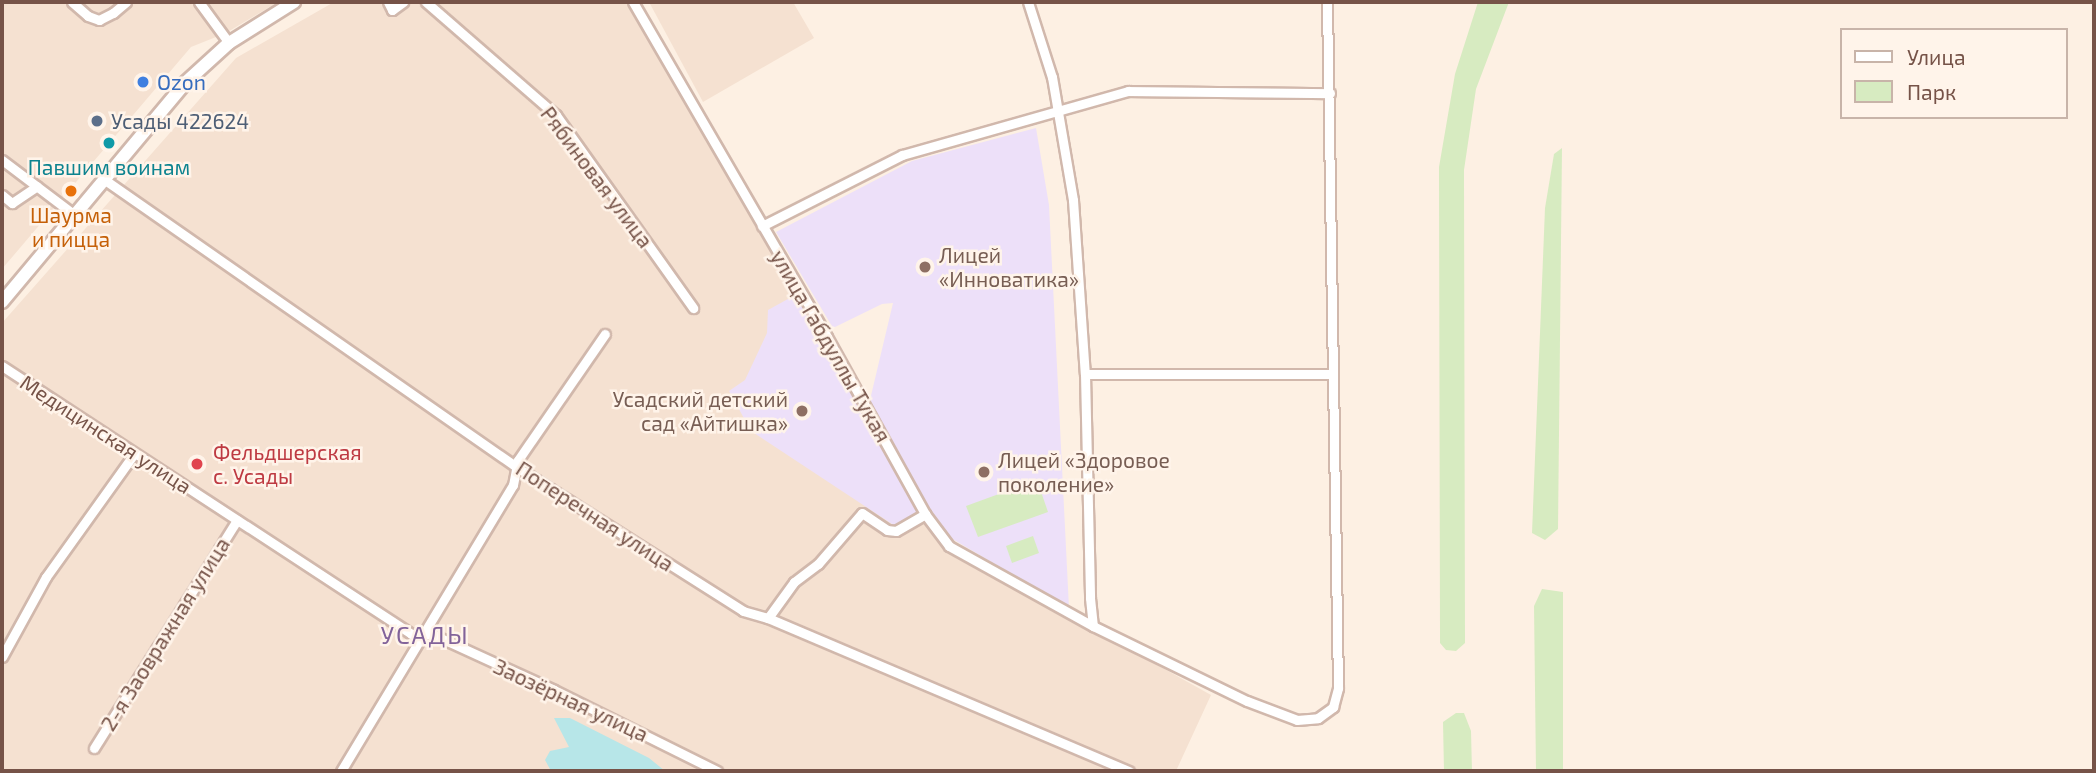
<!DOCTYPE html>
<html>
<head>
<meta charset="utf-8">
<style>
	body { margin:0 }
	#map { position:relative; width:2096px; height:773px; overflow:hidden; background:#fdf0e3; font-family:"Exo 2",sans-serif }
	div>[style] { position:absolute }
	.residential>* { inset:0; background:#f5e1d1 }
	.education>* { inset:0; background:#ede0f9 }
	.green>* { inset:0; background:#d7ebc1 }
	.water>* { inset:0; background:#b7e6e8 }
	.roads { filter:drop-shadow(2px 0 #d1b8ac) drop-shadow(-2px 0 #d1b8ac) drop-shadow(0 2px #d1b8ac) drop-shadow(0 -2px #d1b8ac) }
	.street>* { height:9px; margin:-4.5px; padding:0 4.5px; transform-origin:4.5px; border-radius:4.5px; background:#fff }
	.secondary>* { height:12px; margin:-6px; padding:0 6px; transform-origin:6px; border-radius:6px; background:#fff }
	.dots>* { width:19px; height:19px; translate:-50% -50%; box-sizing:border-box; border:4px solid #fff4ea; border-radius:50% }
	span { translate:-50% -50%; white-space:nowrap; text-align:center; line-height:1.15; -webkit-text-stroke:5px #fff4ea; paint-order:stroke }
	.shop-label { font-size:21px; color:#366cbe }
	.left { translate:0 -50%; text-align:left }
	.service-label { font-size:21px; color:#4e5e75 }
	.culture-label { font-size:21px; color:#0d838f }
	.street-label { font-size:21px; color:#765348 }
	.food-label { font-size:21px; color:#c56008 }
	.education-label { font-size:21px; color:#785e54 }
	.right { translate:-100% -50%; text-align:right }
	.health-label { font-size:21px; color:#be3a42 }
	.quarter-label { font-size:24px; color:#82639a; letter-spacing:2px }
	.frame { position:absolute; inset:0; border:4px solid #765348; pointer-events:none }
	.legend { position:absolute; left:1840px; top:28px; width:228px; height:91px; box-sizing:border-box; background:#fff4ea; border:2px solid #c8b4a9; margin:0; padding:9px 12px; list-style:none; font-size:21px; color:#765348 }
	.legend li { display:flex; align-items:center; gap:14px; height:35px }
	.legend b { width:35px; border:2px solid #c8b4a9 }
</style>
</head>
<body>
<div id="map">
	<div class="residential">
		<i style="clip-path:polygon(2px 2px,278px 2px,226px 33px,191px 47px,2px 269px)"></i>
		<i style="clip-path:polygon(334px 2px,628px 2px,919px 512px,946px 547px,1211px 695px,1176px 771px,2px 771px,2px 323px,236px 58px)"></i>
		<i style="clip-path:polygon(649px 2px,793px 2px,814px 38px,703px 102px)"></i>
	</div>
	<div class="education">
		<i style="clip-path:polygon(1036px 128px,1049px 205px,1069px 608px,944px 534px,869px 404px,893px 303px,882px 304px,833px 328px,776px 232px,912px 161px)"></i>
		<i style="clip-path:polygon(797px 294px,919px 512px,895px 526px,751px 431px,729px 391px,745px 380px,767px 333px,768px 310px)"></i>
	</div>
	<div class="green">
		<i style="clip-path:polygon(1478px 2px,1509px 2px,1476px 89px,1464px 170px,1465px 643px,1456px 651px,1446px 650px,1440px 643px,1439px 167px,1455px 74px)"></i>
		<i style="clip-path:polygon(1562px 148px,1558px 529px,1545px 540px,1532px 533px,1545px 208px,1554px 154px)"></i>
		<i style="clip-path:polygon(1037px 480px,1048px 512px,978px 537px,966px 506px)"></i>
		<i style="clip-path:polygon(1033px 536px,1039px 553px,1012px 563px,1006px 546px)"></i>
		<i style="clip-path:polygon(1542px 589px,1563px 592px,1563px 771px,1536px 771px,1534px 606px)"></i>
		<i style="clip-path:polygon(1456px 713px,1464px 713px,1471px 731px,1472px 771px,1444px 771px,1443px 722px)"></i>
	</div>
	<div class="water">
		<i style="clip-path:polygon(554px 718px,570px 718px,649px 758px,665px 771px,551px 771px,545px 760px,550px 751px,569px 747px)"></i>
	</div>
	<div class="roads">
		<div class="street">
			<i style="left:72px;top:2px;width:21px;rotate:41deg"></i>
			<i style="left:88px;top:16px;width:12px;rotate:20deg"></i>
			<i style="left:99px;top:20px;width:16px;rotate:-27deg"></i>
			<i style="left:113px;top:13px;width:17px;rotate:-40deg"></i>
			<i style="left:199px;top:2px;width:51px;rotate:53.8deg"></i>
			<i style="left:388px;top:2px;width:9px;rotate:63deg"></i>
			<i style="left:392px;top:10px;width:14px;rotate:-36deg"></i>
			<i style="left:426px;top:2px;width:172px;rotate:41deg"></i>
			<i style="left:556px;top:115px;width:237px;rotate:54.6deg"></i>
			<i style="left:633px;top:2px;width:387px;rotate:59.9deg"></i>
			<i style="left:827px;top:337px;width:202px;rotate:61deg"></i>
			<i style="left:925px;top:514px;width:40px;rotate:53deg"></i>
			<i style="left:949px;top:546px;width:165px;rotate:29.1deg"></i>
			<i style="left:1093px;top:626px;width:171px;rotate:26deg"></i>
			<i style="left:1247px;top:701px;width:53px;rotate:20.8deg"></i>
			<i style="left:1297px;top:720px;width:21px;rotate:-5deg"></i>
			<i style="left:1318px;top:718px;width:19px;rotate:-36deg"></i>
			<i style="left:1333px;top:707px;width:20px;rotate:-75deg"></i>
			<i style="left:1338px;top:688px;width:686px;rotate:-90.92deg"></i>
			<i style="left:1028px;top:2px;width:79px;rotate:72.3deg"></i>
			<i style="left:1052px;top:77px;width:125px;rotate:80.3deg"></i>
			<i style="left:1073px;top:200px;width:174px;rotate:86.1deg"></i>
			<i style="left:1085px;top:374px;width:224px;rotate:88.7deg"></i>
			<i style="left:1090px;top:598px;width:28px;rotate:84deg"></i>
			<i style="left:2px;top:160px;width:93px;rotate:37.1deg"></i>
			<i style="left:105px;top:180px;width:504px;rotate:34.89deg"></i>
			<i style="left:518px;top:468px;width:267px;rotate:32.4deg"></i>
			<i style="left:743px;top:611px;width:26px;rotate:16deg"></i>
			<i style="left:768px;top:618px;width:392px;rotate:23deg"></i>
			<i style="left:2px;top:195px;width:13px;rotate:39deg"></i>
			<i style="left:12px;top:203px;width:30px;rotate:-34deg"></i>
			<i style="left:762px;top:226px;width:157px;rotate:-26.9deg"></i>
			<i style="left:902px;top:155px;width:235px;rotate:-15.8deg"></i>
			<i style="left:1128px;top:91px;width:202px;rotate:0.6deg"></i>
			<i style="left:2px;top:366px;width:489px;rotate:33.2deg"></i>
			<i style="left:411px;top:634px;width:23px;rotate:2deg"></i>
			<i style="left:434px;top:635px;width:132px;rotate:24.6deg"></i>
			<i style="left:554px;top:690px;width:182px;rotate:26.4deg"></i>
			<i style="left:1085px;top:374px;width:246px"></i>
			<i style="left:768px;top:618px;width:44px;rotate:-54.2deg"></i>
			<i style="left:794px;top:582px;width:30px;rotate:-37deg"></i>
			<i style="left:818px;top:564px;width:67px;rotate:-49.2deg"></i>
			<i style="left:862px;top:513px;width:30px;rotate:34deg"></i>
			<i style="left:887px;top:530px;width:9px;rotate:6deg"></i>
			<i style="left:896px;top:531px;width:34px;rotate:-30deg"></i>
			<i style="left:2px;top:657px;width:91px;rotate:-61.2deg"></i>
			<i style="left:46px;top:577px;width:151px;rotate:-54.4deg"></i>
			<i style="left:94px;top:748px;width:269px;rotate:-57.9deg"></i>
			<i style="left:341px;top:771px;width:334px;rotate:-59deg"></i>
			<i style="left:513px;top:485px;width:25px;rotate:-79deg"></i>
			<i style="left:518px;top:460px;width:153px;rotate:-55.4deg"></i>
		</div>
		<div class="secondary">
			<i style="left:2px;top:302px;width:285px;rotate:-50.1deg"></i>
			<i style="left:185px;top:83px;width:59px;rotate:-42.3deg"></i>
			<i style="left:229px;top:43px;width:77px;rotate:-32.2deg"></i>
		</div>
	</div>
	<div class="dots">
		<i style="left:143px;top:82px;background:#3f7fe0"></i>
		<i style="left:97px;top:121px;background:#5c6f8a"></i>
		<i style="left:109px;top:143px;background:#0f9aa8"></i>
		<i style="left:71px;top:191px;background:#e8710a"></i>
		<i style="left:925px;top:267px;background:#8d6e63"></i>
		<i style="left:802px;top:411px;background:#8d6e63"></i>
		<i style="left:197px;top:464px;background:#e0444e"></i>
		<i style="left:984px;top:472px;background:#8d6e63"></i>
	</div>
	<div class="shop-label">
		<span class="left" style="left:157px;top:82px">Ozon</span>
	</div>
	<div class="service-label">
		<span class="left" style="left:111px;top:121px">Усады 422624</span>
	</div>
	<div class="culture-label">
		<span style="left:109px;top:167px">Павшим воинам</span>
	</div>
	<div class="street-label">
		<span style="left:597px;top:177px;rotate:53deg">Рябиновая улица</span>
		<span style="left:831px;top:346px;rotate:60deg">улица Габдуллы Тукая</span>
		<span style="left:106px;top:434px;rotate:33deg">Медицинская улица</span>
		<span style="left:595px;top:516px;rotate:33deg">Поперечная улица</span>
		<span style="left:165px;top:634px;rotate:-58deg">2-я Заовражная улица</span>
		<span style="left:571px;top:700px;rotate:25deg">Заозёрная улица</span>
	</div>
	<div class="food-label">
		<span style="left:71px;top:227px">Шаурма<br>и пицца</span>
	</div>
	<div class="education-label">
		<span class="left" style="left:939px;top:267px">Лицей<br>«Инноватика»</span>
		<span class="right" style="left:788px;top:411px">Усадский детский<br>сад «Айтишка»</span>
		<span class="left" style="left:998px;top:472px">Лицей «Здоровое<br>поколение»</span>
	</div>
	<div class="health-label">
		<span class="left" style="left:213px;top:464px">Фельдшерская<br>с. Усады</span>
	</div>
	<div class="quarter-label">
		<span style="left:425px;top:635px">УСАДЫ</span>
	</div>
	<div class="frame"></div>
	<ul class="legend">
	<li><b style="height:9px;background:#fff"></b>Улица</li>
	<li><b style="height:19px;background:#d7ebc1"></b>Парк</li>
	</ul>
</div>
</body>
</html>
